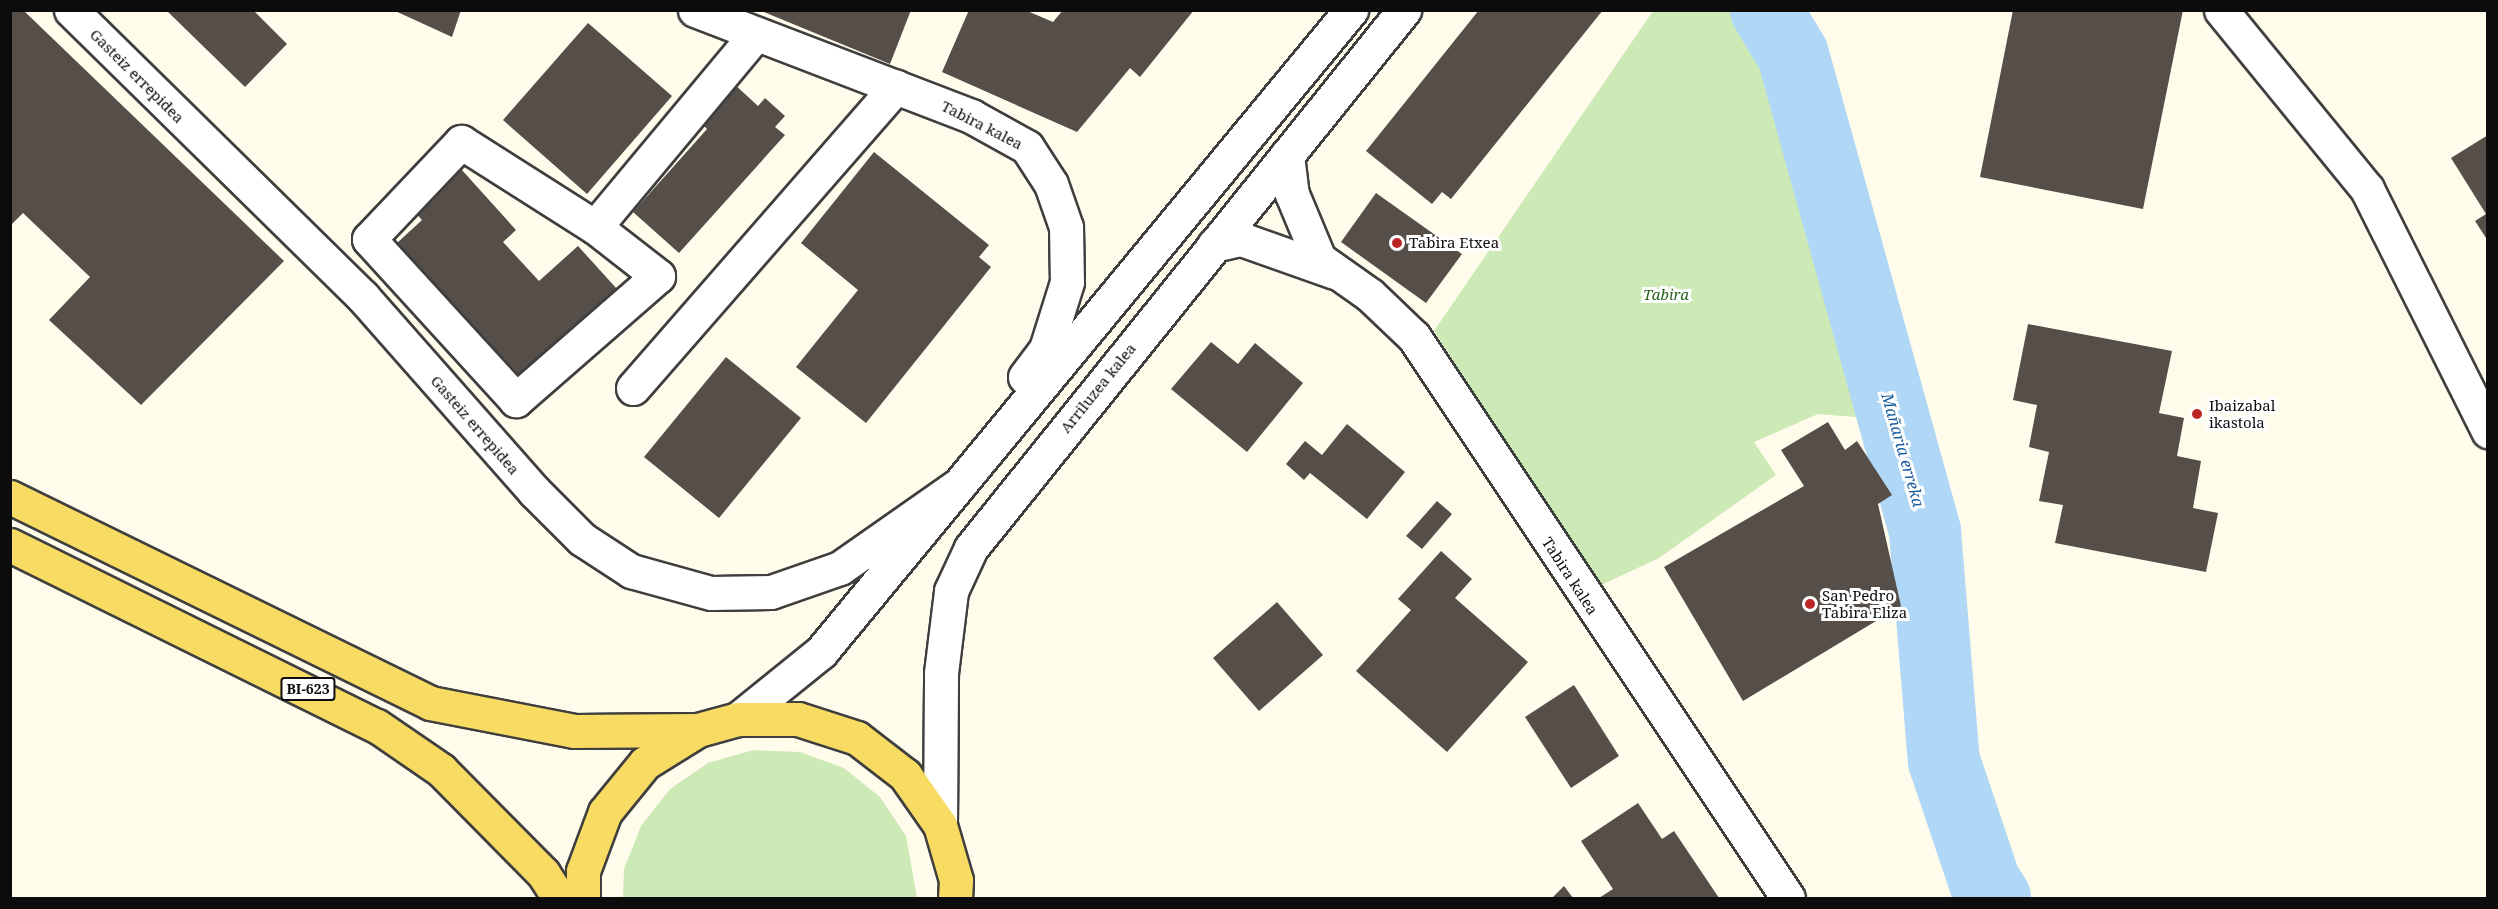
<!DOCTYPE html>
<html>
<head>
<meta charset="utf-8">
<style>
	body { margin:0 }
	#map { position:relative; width:2498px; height:909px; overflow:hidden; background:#fffceb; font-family:"Noto Serif",serif }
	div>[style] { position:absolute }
	.green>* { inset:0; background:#cde9b6 }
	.river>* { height:72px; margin:-36px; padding:0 36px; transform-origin:36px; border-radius:36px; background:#b0d8f6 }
	.building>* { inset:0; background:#554e49 }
	.roads { filter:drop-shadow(2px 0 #3f3f3f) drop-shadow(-2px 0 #3f3f3f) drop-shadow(0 2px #3f3f3f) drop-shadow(0 -2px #3f3f3f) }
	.minor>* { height:33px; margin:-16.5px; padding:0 16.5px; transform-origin:16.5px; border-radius:16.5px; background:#fff }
	.major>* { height:33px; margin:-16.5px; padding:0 16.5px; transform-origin:16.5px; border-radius:16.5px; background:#f8db62 }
	.dots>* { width:16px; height:16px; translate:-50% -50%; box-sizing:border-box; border:3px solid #fff; border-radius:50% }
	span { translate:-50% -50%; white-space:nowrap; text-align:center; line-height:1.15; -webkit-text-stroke:6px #fff; paint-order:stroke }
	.shield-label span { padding:2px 4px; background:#fff; border:2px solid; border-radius:4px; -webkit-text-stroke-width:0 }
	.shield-label { font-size:14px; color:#0c0c0c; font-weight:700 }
	.street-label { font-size:15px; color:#0c0c0c }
	.poi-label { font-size:15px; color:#0c0c0c }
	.left { translate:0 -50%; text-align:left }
	.park-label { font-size:15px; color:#28631d; font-style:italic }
	.water-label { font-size:16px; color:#165b9d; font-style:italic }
	.frame { position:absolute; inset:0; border:12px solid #0c0c0c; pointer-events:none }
</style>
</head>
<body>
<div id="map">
	<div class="green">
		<i style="clip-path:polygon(1653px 11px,1763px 11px,1788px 46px,1793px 101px,1823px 191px,1838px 291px,1868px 418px,1818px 414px,1754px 442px,1776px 475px,1659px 558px,1599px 586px,1434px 331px)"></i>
		<i style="clip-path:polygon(753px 750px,800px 752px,844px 768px,880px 797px,906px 836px,917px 898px,623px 898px,624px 869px,641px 826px,670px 789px,708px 763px)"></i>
	</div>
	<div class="river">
		<i style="left:1766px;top:10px;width:52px;rotate:59deg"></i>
		<i style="left:1793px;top:55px;width:495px;rotate:74.5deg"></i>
		<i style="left:1925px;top:532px;width:230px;rotate:85.3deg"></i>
		<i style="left:1944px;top:761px;width:129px;rotate:71.4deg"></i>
		<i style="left:1985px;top:883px;width:18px;rotate:56deg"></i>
	</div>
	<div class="building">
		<i style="clip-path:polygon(11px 10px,23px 10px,284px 261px,141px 405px,49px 320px,90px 277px,23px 213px,10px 226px)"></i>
		<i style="clip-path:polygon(166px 10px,253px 10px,287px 44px,245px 87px)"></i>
		<i style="clip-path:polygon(393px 10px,461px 10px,452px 37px)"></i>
		<i style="clip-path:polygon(759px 10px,911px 10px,890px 64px)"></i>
		<i style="clip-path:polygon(969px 10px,1025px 10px,1053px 22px,1063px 10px,1194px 10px,1140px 77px,1130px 68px,1077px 132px,942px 72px)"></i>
		<i style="clip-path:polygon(1479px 10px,1603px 10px,1451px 199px,1442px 192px,1432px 204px,1366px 151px)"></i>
		<i style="clip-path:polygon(2013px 10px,2183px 10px,2143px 209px,1980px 177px)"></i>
		<i style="clip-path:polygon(588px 23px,672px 96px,587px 194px,503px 120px)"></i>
		<i style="clip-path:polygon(733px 83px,758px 106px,765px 98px,785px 116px,775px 127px,785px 135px,679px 253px,633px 212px,707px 129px,698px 120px)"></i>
		<i style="clip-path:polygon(2488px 135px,2488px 241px,2475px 221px,2486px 214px,2451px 158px)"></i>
		<i style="clip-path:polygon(874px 152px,989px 245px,979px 257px,991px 267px,866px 423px,796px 367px,858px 290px,801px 243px)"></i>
		<i style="clip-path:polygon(461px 169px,516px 230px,503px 242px,539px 281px,578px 246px,617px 289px,518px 377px,397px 243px,422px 220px,414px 211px)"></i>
		<i style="clip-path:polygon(1376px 193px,1462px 254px,1426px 303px,1341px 242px)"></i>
		<i style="clip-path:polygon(2028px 324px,2172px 351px,2159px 413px,2184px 418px,2177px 456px,2201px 461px,2193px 508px,2218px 513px,2206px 572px,2055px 543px,2063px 505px,2039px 501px,2049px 452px,2029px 447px,2037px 405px,2013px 400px)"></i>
		<i style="clip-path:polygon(1211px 342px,1238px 364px,1255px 343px,1303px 383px,1247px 452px,1171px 389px)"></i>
		<i style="clip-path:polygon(726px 357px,801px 418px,719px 518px,644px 457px)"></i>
		<i style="clip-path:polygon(1828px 422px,1845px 450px,1857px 441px,1892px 495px,1878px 504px,1901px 606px,1743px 701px,1664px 567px,1804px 486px,1781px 450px)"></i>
		<i style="clip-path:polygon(1347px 424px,1405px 472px,1367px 519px,1310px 473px,1304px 480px,1286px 464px,1305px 441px,1322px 455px)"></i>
		<i style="clip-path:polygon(1437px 501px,1452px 514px,1422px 549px,1406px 536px)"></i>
		<i style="clip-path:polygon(1441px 551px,1472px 579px,1455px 598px,1528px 662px,1447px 752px,1356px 671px,1411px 610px,1398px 599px)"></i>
		<i style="clip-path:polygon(1277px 602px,1323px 655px,1259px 711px,1213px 658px)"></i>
		<i style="clip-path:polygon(1574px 685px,1619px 756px,1571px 788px,1525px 717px)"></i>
		<i style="clip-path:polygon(1638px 803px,1662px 839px,1674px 831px,1719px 898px,1599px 898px,1613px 889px,1581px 841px)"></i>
		<i style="clip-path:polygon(1564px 886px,1573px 898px,1552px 898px)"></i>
	</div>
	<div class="roads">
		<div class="minor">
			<i style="left:71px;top:10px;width:409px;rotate:44.5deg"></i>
			<i style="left:363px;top:297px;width:259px;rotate:48.6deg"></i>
			<i style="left:534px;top:491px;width:68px;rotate:45deg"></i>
			<i style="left:582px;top:539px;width:59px;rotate:33.1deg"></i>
			<i style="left:631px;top:571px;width:83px;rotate:15.4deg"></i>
			<i style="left:711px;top:593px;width:60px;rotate:-1deg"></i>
			<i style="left:771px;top:592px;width:73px;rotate:-19.2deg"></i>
			<i style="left:840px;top:568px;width:146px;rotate:-35deg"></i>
			<i style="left:695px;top:10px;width:296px;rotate:21deg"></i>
			<i style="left:971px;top:116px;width:64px;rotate:29deg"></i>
			<i style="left:1027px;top:147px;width:44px;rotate:57deg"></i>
			<i style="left:1051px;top:184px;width:46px;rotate:70.8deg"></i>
			<i style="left:1066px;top:227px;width:55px;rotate:89deg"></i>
			<i style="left:1067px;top:282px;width:70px;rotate:107.4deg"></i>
			<i style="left:1046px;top:349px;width:35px;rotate:127deg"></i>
			<i style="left:2221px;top:10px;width:231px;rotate:50.8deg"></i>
			<i style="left:2367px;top:189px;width:271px;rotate:63.4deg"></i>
			<i style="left:1287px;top:155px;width:39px;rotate:83deg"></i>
			<i style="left:1292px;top:194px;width:70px;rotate:67.4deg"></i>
			<i style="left:1319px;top:259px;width:62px;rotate:35.2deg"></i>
			<i style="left:1370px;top:295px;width:61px;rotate:43.7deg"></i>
			<i style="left:1414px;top:337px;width:674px;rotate:56.31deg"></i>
			<i style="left:595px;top:227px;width:80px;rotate:37.9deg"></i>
			<i style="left:658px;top:276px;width:189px;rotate:138.9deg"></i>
			<i style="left:516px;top:400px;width:218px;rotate:-132.4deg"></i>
			<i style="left:369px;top:239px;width:134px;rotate:-46.5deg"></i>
			<i style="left:461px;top:142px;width:159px;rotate:32.4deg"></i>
			<i style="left:595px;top:227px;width:251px;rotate:-50.2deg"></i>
			<i style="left:1214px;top:245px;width:28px;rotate:-13deg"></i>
			<i style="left:1241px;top:239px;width:99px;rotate:19.5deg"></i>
			<i style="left:633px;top:388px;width:400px;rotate:-48.9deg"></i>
			<i style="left:738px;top:719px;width:107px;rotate:-38.9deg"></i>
			<i style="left:821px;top:652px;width:833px;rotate:-50.46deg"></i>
			<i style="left:940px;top:825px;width:152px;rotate:-89.6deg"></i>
			<i style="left:941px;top:673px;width:83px;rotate:-83deg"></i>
			<i style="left:951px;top:591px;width:47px;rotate:-65.1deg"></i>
			<i style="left:971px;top:548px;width:691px;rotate:-51.17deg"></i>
		</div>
		<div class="major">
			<i style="left:10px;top:497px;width:468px;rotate:26.1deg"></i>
			<i style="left:430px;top:703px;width:147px;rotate:11deg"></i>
			<i style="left:574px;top:731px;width:124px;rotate:-0.5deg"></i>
			<i style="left:698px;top:730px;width:41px;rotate:-15.4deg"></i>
			<i style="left:738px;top:719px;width:60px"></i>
			<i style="left:798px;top:719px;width:62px;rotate:17.9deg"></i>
			<i style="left:857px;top:738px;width:61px;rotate:37.6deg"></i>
			<i style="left:905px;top:775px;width:61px;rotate:55deg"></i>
			<i style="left:940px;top:825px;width:57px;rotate:73.8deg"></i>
			<i style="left:956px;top:880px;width:18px;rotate:93deg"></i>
			<i style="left:10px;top:545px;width:409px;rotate:26.3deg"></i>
			<i style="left:377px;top:726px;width:78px;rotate:34.5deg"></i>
			<i style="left:441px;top:770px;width:145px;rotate:45.3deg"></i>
			<i style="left:543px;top:873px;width:30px;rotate:57deg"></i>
			<i style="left:583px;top:898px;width:27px;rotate:-90deg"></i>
			<i style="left:583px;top:871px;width:63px;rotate:-69.6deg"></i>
			<i style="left:605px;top:812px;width:63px;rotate:-50.8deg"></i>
			<i style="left:645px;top:763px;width:62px;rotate:-31.9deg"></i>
		</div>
	</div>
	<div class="dots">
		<i style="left:1397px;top:243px;background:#bc2525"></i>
		<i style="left:2197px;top:414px;background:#bc2525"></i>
		<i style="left:1810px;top:604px;background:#bc2525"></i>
	</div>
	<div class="shield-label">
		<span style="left:308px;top:689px">BI-623</span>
	</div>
	<div class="street-label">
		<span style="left:137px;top:76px;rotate:45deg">Gasteiz errepidea</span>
		<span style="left:982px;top:125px;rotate:27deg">Tabira kalea</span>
		<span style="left:1098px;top:388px;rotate:-51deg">Arriluzea kalea</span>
		<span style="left:475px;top:425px;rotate:49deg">Gasteiz errepidea</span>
		<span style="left:1570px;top:576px;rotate:57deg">Tabira kalea</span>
	</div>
	<div class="poi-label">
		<span class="left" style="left:1409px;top:243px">Tabira Etxea</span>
		<span class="left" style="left:2209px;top:414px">Ibaizabal<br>ikastola</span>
		<span class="left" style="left:1822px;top:604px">San Pedro<br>Tabira Eliza</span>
	</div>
	<div class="park-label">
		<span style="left:1666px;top:295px">Tabira</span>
	</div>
	<div class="water-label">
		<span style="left:1903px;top:450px;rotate:74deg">Mañaria erreka</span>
	</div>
	<div class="frame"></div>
</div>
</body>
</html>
